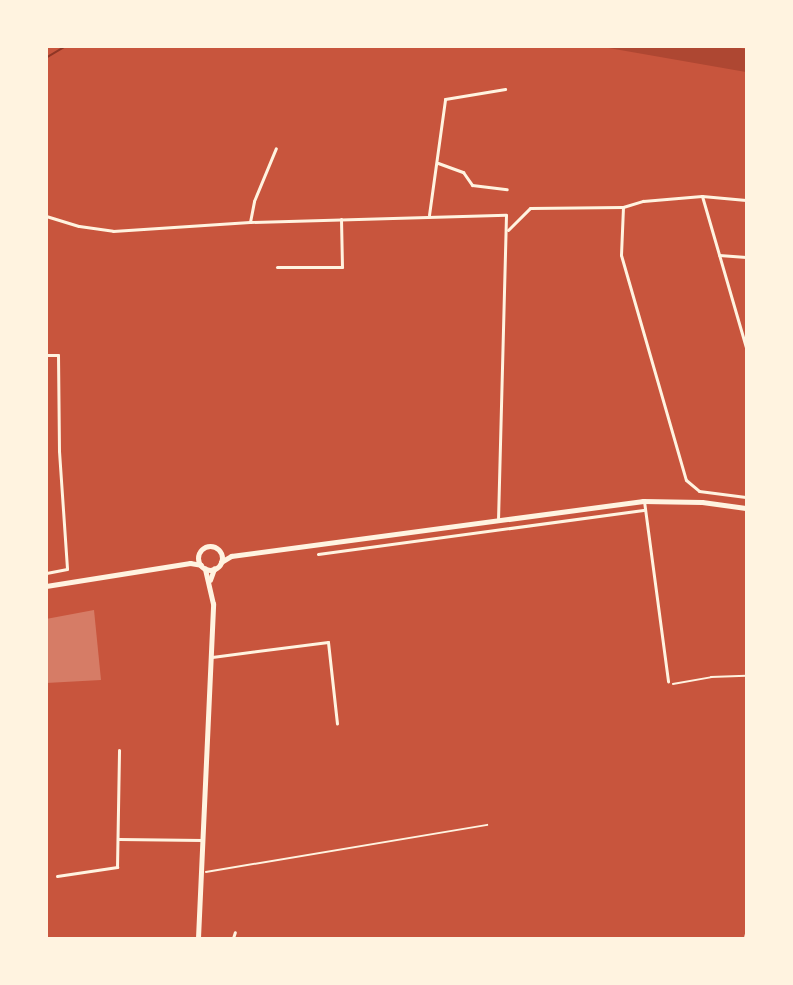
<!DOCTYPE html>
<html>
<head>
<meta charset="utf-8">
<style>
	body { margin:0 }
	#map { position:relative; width:793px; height:985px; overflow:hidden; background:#c8553d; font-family:"Noto Sans",sans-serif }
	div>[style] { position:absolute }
	.green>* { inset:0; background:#ae4732 }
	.stream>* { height:1.5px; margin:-0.75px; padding:0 0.75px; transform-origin:0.75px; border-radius:0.75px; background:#8f3625 }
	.building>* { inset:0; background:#d67c66 }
	.path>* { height:1.5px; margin:-0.75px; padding:0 0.75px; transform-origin:0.75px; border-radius:0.75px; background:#fff3e0 }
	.minor>* { height:3px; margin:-1.5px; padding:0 1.5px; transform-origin:1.5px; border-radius:1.5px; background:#fff3e0 }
	.secondary>* { height:4.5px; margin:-2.25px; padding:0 2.25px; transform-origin:2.25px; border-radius:2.25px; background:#fff3e0 }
	.primary>* { height:5px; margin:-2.5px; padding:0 2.5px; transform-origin:2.5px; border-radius:2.5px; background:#fff3e0 }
	.primary>.ring { margin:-2.5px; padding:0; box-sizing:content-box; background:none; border:5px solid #fff3e0; border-radius:50% }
	span { translate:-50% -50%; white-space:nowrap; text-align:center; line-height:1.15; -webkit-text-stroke:6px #fff3e0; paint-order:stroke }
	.frame { position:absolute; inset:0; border:48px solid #fff3e0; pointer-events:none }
</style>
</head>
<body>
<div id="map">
	<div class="green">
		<i style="clip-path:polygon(728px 46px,746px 49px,746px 72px,603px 47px)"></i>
	</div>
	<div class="stream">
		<i style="left:46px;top:58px;width:23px;rotate:-31deg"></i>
	</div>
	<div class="building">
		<i style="clip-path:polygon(94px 610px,101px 680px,46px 683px,46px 619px)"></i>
	</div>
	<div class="path">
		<i style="left:673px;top:684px;width:39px;rotate:-10deg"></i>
		<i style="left:711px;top:677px;width:35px;rotate:-2deg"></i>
		<i style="left:206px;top:872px;width:285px;rotate:-9.5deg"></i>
		<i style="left:745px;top:938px;width:4px;rotate:-76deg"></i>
	</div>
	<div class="minor">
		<i style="left:438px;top:163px;width:27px;rotate:20deg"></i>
		<i style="left:463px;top:172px;width:16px;rotate:55deg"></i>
		<i style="left:472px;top:185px;width:35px;rotate:7deg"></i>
		<i style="left:702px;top:196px;width:157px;rotate:73.8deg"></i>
		<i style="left:623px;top:207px;width:48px;rotate:92.4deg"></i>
		<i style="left:621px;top:255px;width:234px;rotate:73.9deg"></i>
		<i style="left:686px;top:480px;width:17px;rotate:40deg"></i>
		<i style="left:699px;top:491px;width:47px;rotate:7.3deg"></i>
		<i style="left:429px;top:215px;width:117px;rotate:-82.1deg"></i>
		<i style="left:445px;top:99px;width:61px;rotate:-9.5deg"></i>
		<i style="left:46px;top:216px;width:34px;rotate:17deg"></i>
		<i style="left:79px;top:226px;width:34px;rotate:8deg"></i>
		<i style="left:113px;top:231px;width:137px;rotate:-3.8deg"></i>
		<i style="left:250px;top:222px;width:256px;rotate:-1.6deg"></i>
		<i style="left:506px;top:215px;width:303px;rotate:91.5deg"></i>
		<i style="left:250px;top:222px;width:21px;rotate:-79deg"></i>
		<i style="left:254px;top:201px;width:57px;rotate:-67.5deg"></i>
		<i style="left:508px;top:230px;width:31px;rotate:-45deg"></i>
		<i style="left:530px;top:208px;width:93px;rotate:-0.6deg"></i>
		<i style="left:623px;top:207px;width:21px;rotate:-17deg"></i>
		<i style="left:643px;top:201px;width:59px;rotate:-4.8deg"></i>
		<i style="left:702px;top:196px;width:44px;rotate:5.2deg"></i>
		<i style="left:719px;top:255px;width:27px;rotate:4deg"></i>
		<i style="left:277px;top:267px;width:65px"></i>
		<i style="left:342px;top:267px;width:48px;rotate:-91.2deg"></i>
		<i style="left:46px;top:355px;width:12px"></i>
		<i style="left:58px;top:355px;width:96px;rotate:89.4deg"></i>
		<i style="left:59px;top:451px;width:118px;rotate:86.1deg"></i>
		<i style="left:67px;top:569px;width:21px;rotate:169deg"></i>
		<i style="left:644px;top:501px;width:182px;rotate:82.4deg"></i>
		<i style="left:318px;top:554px;width:330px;rotate:-7.7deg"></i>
		<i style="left:212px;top:657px;width:117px;rotate:-7.4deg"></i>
		<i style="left:328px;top:642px;width:82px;rotate:83.7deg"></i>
		<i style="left:119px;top:839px;width:83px;rotate:0.7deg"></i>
		<i style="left:57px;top:876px;width:61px;rotate:-8.5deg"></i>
		<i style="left:117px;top:867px;width:117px;rotate:-89deg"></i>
		<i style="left:233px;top:938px;width:6px;rotate:-72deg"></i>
	</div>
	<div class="secondary">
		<i style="left:210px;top:580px;width:12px;rotate:-70deg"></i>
		<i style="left:198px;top:938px;width:334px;rotate:-87.4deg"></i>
		<i style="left:213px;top:604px;width:36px;rotate:-103deg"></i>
	</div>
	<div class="primary">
		<i class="ring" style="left:198px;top:546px;width:19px;height:19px"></i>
		<i style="left:221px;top:562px;width:12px;rotate:-31deg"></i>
		<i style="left:231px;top:556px;width:416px;rotate:-7.6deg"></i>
		<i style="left:643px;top:501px;width:59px;rotate:1deg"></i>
		<i style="left:702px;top:502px;width:44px;rotate:7.8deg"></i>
		<i style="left:46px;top:586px;width:146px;rotate:-9.1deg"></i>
		<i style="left:190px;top:563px;width:11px;rotate:10deg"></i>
	</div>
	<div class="frame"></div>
</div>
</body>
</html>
